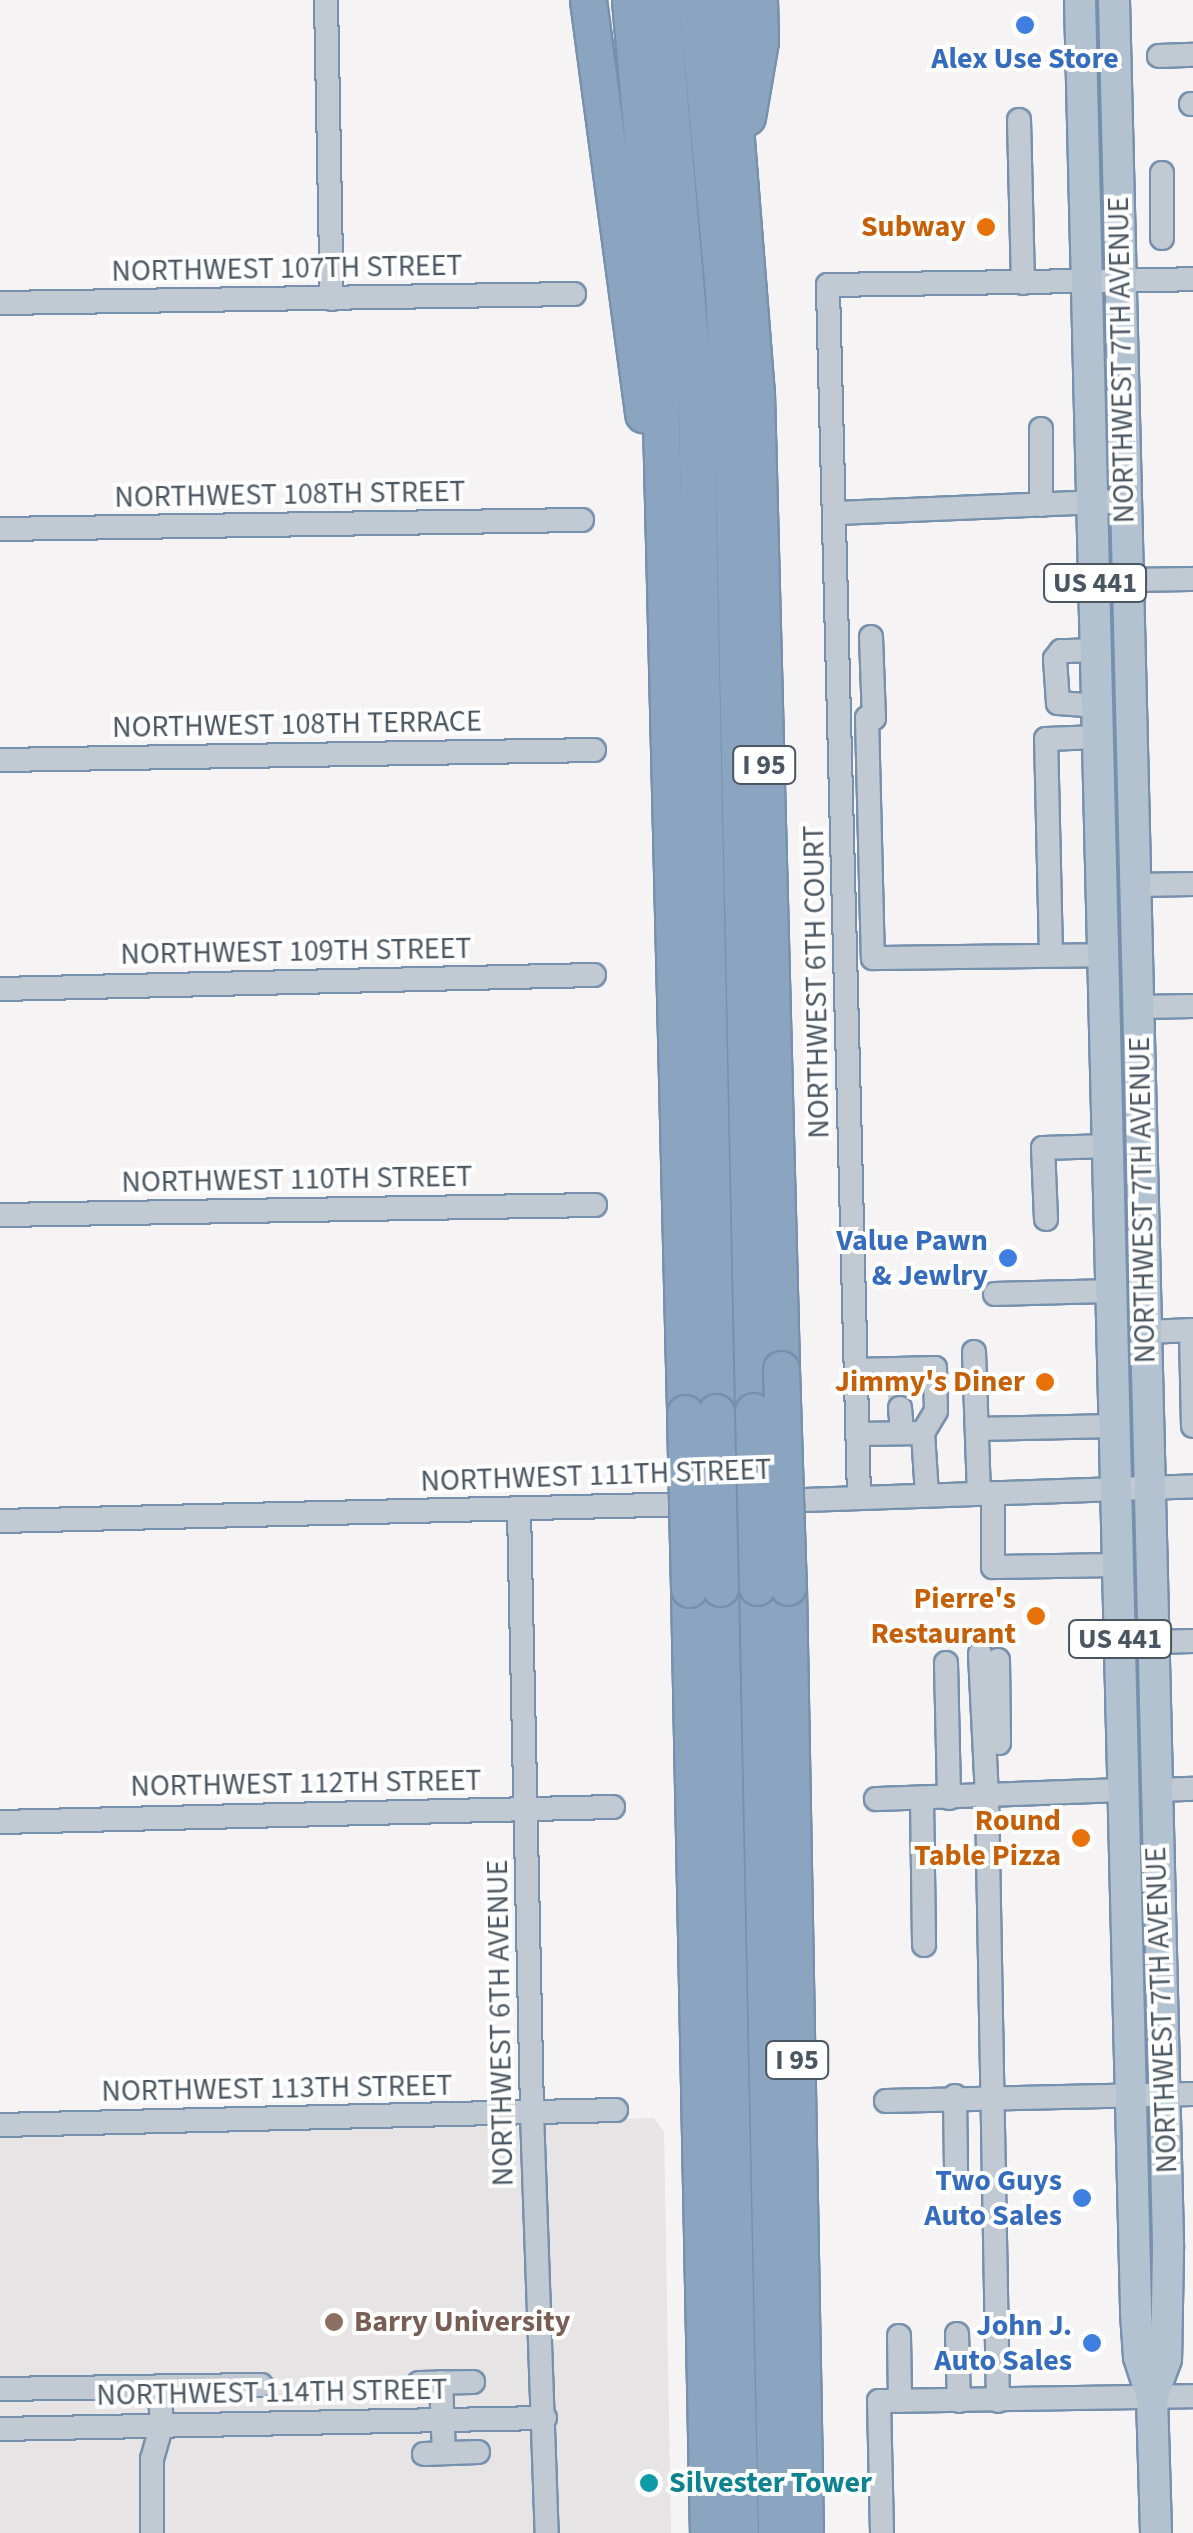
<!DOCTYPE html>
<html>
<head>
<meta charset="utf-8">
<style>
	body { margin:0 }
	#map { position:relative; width:1193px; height:2533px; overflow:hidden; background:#f5f3f3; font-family:"Source Sans 3",sans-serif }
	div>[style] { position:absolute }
	.education>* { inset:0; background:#e6e4e5 }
	.minor-tunnel>* { height:22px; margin-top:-11px; transform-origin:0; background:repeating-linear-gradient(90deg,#caccce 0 22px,transparent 0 33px) }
	.roads { filter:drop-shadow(2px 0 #7690ad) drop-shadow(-2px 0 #7690ad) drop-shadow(0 2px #7690ad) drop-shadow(0 -2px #7690ad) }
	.minor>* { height:22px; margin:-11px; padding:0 11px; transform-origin:11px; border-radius:11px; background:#c1cad2 }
	.major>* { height:30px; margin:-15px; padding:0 15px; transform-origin:15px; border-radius:15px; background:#b3c2d1 }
	.highway>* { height:35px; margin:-17.5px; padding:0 17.5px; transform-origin:17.5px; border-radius:17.5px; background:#8ba5c1 }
	.bridges { filter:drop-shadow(2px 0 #7690ad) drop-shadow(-2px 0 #7690ad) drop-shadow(0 2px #7690ad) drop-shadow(0 -2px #7690ad) }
	.highway-bridge>* { height:35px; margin:-17.5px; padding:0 17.5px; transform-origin:17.5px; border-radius:17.5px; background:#8ba5c1 }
	.dots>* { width:28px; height:28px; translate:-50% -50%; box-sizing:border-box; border:5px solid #fff; border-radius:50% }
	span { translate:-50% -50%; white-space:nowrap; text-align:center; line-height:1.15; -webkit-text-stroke:8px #fff; paint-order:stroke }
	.shield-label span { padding:2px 8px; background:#fff; border:2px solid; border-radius:8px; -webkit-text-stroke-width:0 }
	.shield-label { font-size:28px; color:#4a5661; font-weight:700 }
	.shop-label { font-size:30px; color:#366cbe; font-weight:700 }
	.right { translate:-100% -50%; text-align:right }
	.food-label { font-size:30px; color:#c56008; font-weight:700 }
	.street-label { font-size:30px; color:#4a5661 }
	.education-label { font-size:30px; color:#785e54; font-weight:700 }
	.left { translate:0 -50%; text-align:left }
	.culture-label { font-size:30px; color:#0d838f; font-weight:700 }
</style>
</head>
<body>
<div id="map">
	<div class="education">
		<i style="clip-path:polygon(654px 2118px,664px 2132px,671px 2533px,0 2533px,0 2138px)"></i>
	</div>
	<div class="minor-tunnel">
		<i style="left:898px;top:1383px;width:25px;rotate:85deg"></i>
	</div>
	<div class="roads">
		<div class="minor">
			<i style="left:326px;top:0;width:299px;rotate:88.9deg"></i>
			<i style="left:1159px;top:56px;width:34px;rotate:-2deg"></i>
			<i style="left:1191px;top:104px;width:2px"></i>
			<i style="left:1019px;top:120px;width:163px;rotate:88.6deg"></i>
			<i style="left:1162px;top:173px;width:65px;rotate:90deg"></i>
			<i style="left:0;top:303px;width:574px;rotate:-0.9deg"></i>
			<i style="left:1041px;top:505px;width:76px;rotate:-90deg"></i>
			<i style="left:836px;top:513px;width:289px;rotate:-2.4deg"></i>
			<i style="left:0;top:529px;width:582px;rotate:-0.89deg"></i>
			<i style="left:1127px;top:580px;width:66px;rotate:-0.9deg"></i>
			<i style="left:871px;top:637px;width:81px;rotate:87.9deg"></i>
			<i style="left:874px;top:718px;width:7px;rotate:180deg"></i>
			<i style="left:867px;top:718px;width:240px;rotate:88.6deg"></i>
			<i style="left:873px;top:958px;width:231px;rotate:-0.7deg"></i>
			<i style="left:1097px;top:650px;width:36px;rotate:178deg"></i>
			<i style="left:1061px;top:651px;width:10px;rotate:127deg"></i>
			<i style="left:1055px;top:659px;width:44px;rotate:86.1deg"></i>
			<i style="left:1058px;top:703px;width:41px;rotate:4.2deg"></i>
			<i style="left:0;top:760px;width:594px;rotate:-0.96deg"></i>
			<i style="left:1136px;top:885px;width:57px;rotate:-1deg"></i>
			<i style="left:1051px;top:955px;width:216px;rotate:-91.3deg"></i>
			<i style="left:1046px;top:739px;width:53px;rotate:-2.2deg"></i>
			<i style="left:0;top:989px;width:594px;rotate:-1.35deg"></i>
			<i style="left:1139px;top:1007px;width:54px;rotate:-1.1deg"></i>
			<i style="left:0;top:1215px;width:595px;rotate:-0.96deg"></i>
			<i style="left:1046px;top:1219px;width:71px;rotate:-92.4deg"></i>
			<i style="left:1043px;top:1148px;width:66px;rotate:-1.7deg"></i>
			<i style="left:995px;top:1294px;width:118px;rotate:-1.5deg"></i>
			<i style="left:1191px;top:1331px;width:95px;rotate:88.8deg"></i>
			<i style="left:1146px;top:1332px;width:47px;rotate:-2.4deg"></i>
			<i style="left:974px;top:1352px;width:141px;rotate:88deg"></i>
			<i style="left:856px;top:1370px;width:79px;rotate:-1.5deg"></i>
			<i style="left:935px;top:1368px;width:43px;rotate:88.7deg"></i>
			<i style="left:936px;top:1411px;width:26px;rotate:121deg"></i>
			<i style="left:923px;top:1433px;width:62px;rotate:86.3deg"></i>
			<i style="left:900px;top:1408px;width:25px;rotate:85deg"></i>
			<i style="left:977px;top:1429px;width:138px;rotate:-1.2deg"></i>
			<i style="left:857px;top:1434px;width:66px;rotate:-0.9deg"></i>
			<i style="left:993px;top:1493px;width:74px;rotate:90deg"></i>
			<i style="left:993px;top:1567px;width:126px;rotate:-0.9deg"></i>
			<i style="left:859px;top:1497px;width:1212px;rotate:-91.47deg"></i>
			<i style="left:828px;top:285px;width:365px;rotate:-0.9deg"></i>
			<i style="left:773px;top:1501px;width:420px;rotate:-2deg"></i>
			<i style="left:519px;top:1510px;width:603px;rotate:88.76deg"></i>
			<i style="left:532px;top:2113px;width:420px;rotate:88deg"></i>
			<i style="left:0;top:1521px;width:696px;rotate:-1.4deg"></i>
			<i style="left:1153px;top:1642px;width:40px;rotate:-1.4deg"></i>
			<i style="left:980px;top:1654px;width:142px;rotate:87.2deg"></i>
			<i style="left:987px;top:1796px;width:605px;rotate:88.96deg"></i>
			<i style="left:998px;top:1660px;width:83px;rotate:89.3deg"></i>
			<i style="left:946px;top:1663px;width:135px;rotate:88.7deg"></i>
			<i style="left:1156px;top:1790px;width:37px;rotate:-2deg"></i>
			<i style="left:876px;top:1799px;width:248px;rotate:-2.1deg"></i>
			<i style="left:922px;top:1799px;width:146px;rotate:89.2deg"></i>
			<i style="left:0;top:1822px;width:613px;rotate:-1.4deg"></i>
			<i style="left:955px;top:2096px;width:75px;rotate:89.2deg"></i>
			<i style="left:886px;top:2101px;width:307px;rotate:-1.3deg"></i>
			<i style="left:0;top:2125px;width:616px;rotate:-1.39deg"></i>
			<i style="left:957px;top:2334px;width:67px;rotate:88.3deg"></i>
			<i style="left:899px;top:2336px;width:65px;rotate:89.1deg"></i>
			<i style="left:441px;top:2382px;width:71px;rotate:87.6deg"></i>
			<i style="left:419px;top:2383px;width:54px;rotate:-1.1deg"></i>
			<i style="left:0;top:2389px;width:261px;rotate:-0.9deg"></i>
			<i style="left:0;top:2429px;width:545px;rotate:-1.16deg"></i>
			<i style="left:424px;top:2454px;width:54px;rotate:-2.1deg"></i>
			<i style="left:152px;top:2533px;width:74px;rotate:-90deg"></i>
			<i style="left:152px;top:2459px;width:35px;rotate:-74deg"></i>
			<i style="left:162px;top:2425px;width:39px;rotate:-94deg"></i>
			<i style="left:882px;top:2533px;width:132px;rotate:-91.3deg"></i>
			<i style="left:879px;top:2401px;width:314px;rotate:-0.9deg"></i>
		</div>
		<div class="major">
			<i style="left:1080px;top:0;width:2314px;rotate:88.61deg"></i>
			<i style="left:1136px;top:2313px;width:44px;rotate:86.1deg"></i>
			<i style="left:1139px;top:2357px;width:42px;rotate:72deg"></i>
			<i style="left:1152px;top:2397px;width:136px;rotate:88.3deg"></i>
			<i style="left:1114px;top:0;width:2249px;rotate:88.62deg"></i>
			<i style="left:1168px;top:2248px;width:111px;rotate:91deg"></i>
			<i style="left:1166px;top:2359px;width:40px;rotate:110.2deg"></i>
		</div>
		<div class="highway">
			<i style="left:588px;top:0;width:418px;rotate:82.4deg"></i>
			<i style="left:630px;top:0;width:339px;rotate:85.1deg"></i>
			<i style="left:659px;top:338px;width:1075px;rotate:88.61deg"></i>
			<i style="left:661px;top:0;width:409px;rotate:85.1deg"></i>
			<i style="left:696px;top:407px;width:1005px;rotate:88.86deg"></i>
			<i style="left:696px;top:0;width:294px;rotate:84.7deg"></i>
			<i style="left:723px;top:293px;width:192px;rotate:87deg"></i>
			<i style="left:733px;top:485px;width:926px;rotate:88.76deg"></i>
			<i style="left:725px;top:0;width:394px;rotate:85.5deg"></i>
			<i style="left:756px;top:393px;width:976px;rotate:88.53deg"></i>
			<i style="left:747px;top:117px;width:77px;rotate:-80.3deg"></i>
			<i style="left:760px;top:41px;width:41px;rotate:-91.4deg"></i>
			<i style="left:757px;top:1587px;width:946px;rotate:88.85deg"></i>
			<i style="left:788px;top:1587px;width:946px;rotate:88.97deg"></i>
			<i style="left:720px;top:1588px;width:945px;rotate:88.79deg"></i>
			<i style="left:689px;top:1589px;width:944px;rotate:88.85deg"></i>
		</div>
	</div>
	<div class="bridges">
		<div class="highway-bridge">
			<i style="left:781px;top:1369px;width:218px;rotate:88.2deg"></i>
			<i style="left:753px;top:1411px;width:176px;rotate:88.7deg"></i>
			<i style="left:716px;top:1412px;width:176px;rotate:88.7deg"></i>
			<i style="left:685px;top:1413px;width:176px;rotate:88.7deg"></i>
		</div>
	</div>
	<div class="dots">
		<i style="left:1025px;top:25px;background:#3f7fe0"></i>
		<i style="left:986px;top:227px;background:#e8710a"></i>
		<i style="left:1008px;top:1258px;background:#3f7fe0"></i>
		<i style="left:1045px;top:1382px;background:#e8710a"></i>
		<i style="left:1036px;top:1616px;background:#e8710a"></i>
		<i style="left:1081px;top:1838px;background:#e8710a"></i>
		<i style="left:1082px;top:2198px;background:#3f7fe0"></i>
		<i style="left:334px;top:2322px;background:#8d6e63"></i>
		<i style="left:1092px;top:2343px;background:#3f7fe0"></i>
		<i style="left:649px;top:2483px;background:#0f9aa8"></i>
	</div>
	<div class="shield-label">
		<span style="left:1095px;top:583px">US 441</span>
		<span style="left:764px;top:765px">I 95</span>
		<span style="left:1120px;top:1639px">US 441</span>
		<span style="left:797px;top:2060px">I 95</span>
	</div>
	<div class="shop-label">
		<span style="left:1025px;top:59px">Alex Use Store</span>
		<span class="right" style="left:988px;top:1258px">Value Pawn<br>&amp; Jewlry</span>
		<span class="right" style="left:1062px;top:2198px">Two Guys<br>Auto Sales</span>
		<span class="right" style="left:1072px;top:2343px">John J.<br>Auto Sales</span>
	</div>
	<div class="food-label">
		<span class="right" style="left:966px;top:227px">Subway</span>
		<span class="right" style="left:1025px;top:1382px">Jimmy's Diner</span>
		<span class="right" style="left:1016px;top:1616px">Pierre's<br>Restaurant</span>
		<span class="right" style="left:1061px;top:1838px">Round<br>Table Pizza</span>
	</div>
	<div class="street-label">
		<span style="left:287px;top:269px;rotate:-1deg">NORTHWEST 107TH STREET</span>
		<span style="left:1122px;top:360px;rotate:-91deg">NORTHWEST 7TH AVENUE</span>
		<span style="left:290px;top:495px;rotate:-1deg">NORTHWEST 108TH STREET</span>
		<span style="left:297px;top:725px;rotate:-1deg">NORTHWEST 108TH TERRACE</span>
		<span style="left:296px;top:952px;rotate:-1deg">NORTHWEST 109TH STREET</span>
		<span style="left:817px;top:982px;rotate:-91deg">NORTHWEST 6TH COURT</span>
		<span style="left:297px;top:1180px;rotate:-1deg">NORTHWEST 110TH STREET</span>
		<span style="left:1143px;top:1200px;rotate:-91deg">NORTHWEST 7TH AVENUE</span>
		<span style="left:596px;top:1476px;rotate:-2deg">NORTHWEST 111TH STREET</span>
		<span style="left:306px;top:1784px;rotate:-1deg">NORTHWEST 112TH STREET</span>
		<span style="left:1162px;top:2010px;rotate:-92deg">NORTHWEST 7TH AVENUE</span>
		<span style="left:501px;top:2023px;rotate:-91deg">NORTHWEST 6TH AVENUE</span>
		<span style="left:277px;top:2089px;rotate:-1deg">NORTHWEST 113TH STREET</span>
		<span style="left:272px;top:2393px;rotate:-1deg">NORTHWEST 114TH STREET</span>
	</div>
	<div class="education-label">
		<span class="left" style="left:354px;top:2322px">Barry University</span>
	</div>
	<div class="culture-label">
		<span class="left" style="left:669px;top:2483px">Silvester Tower</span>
	</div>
</div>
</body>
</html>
